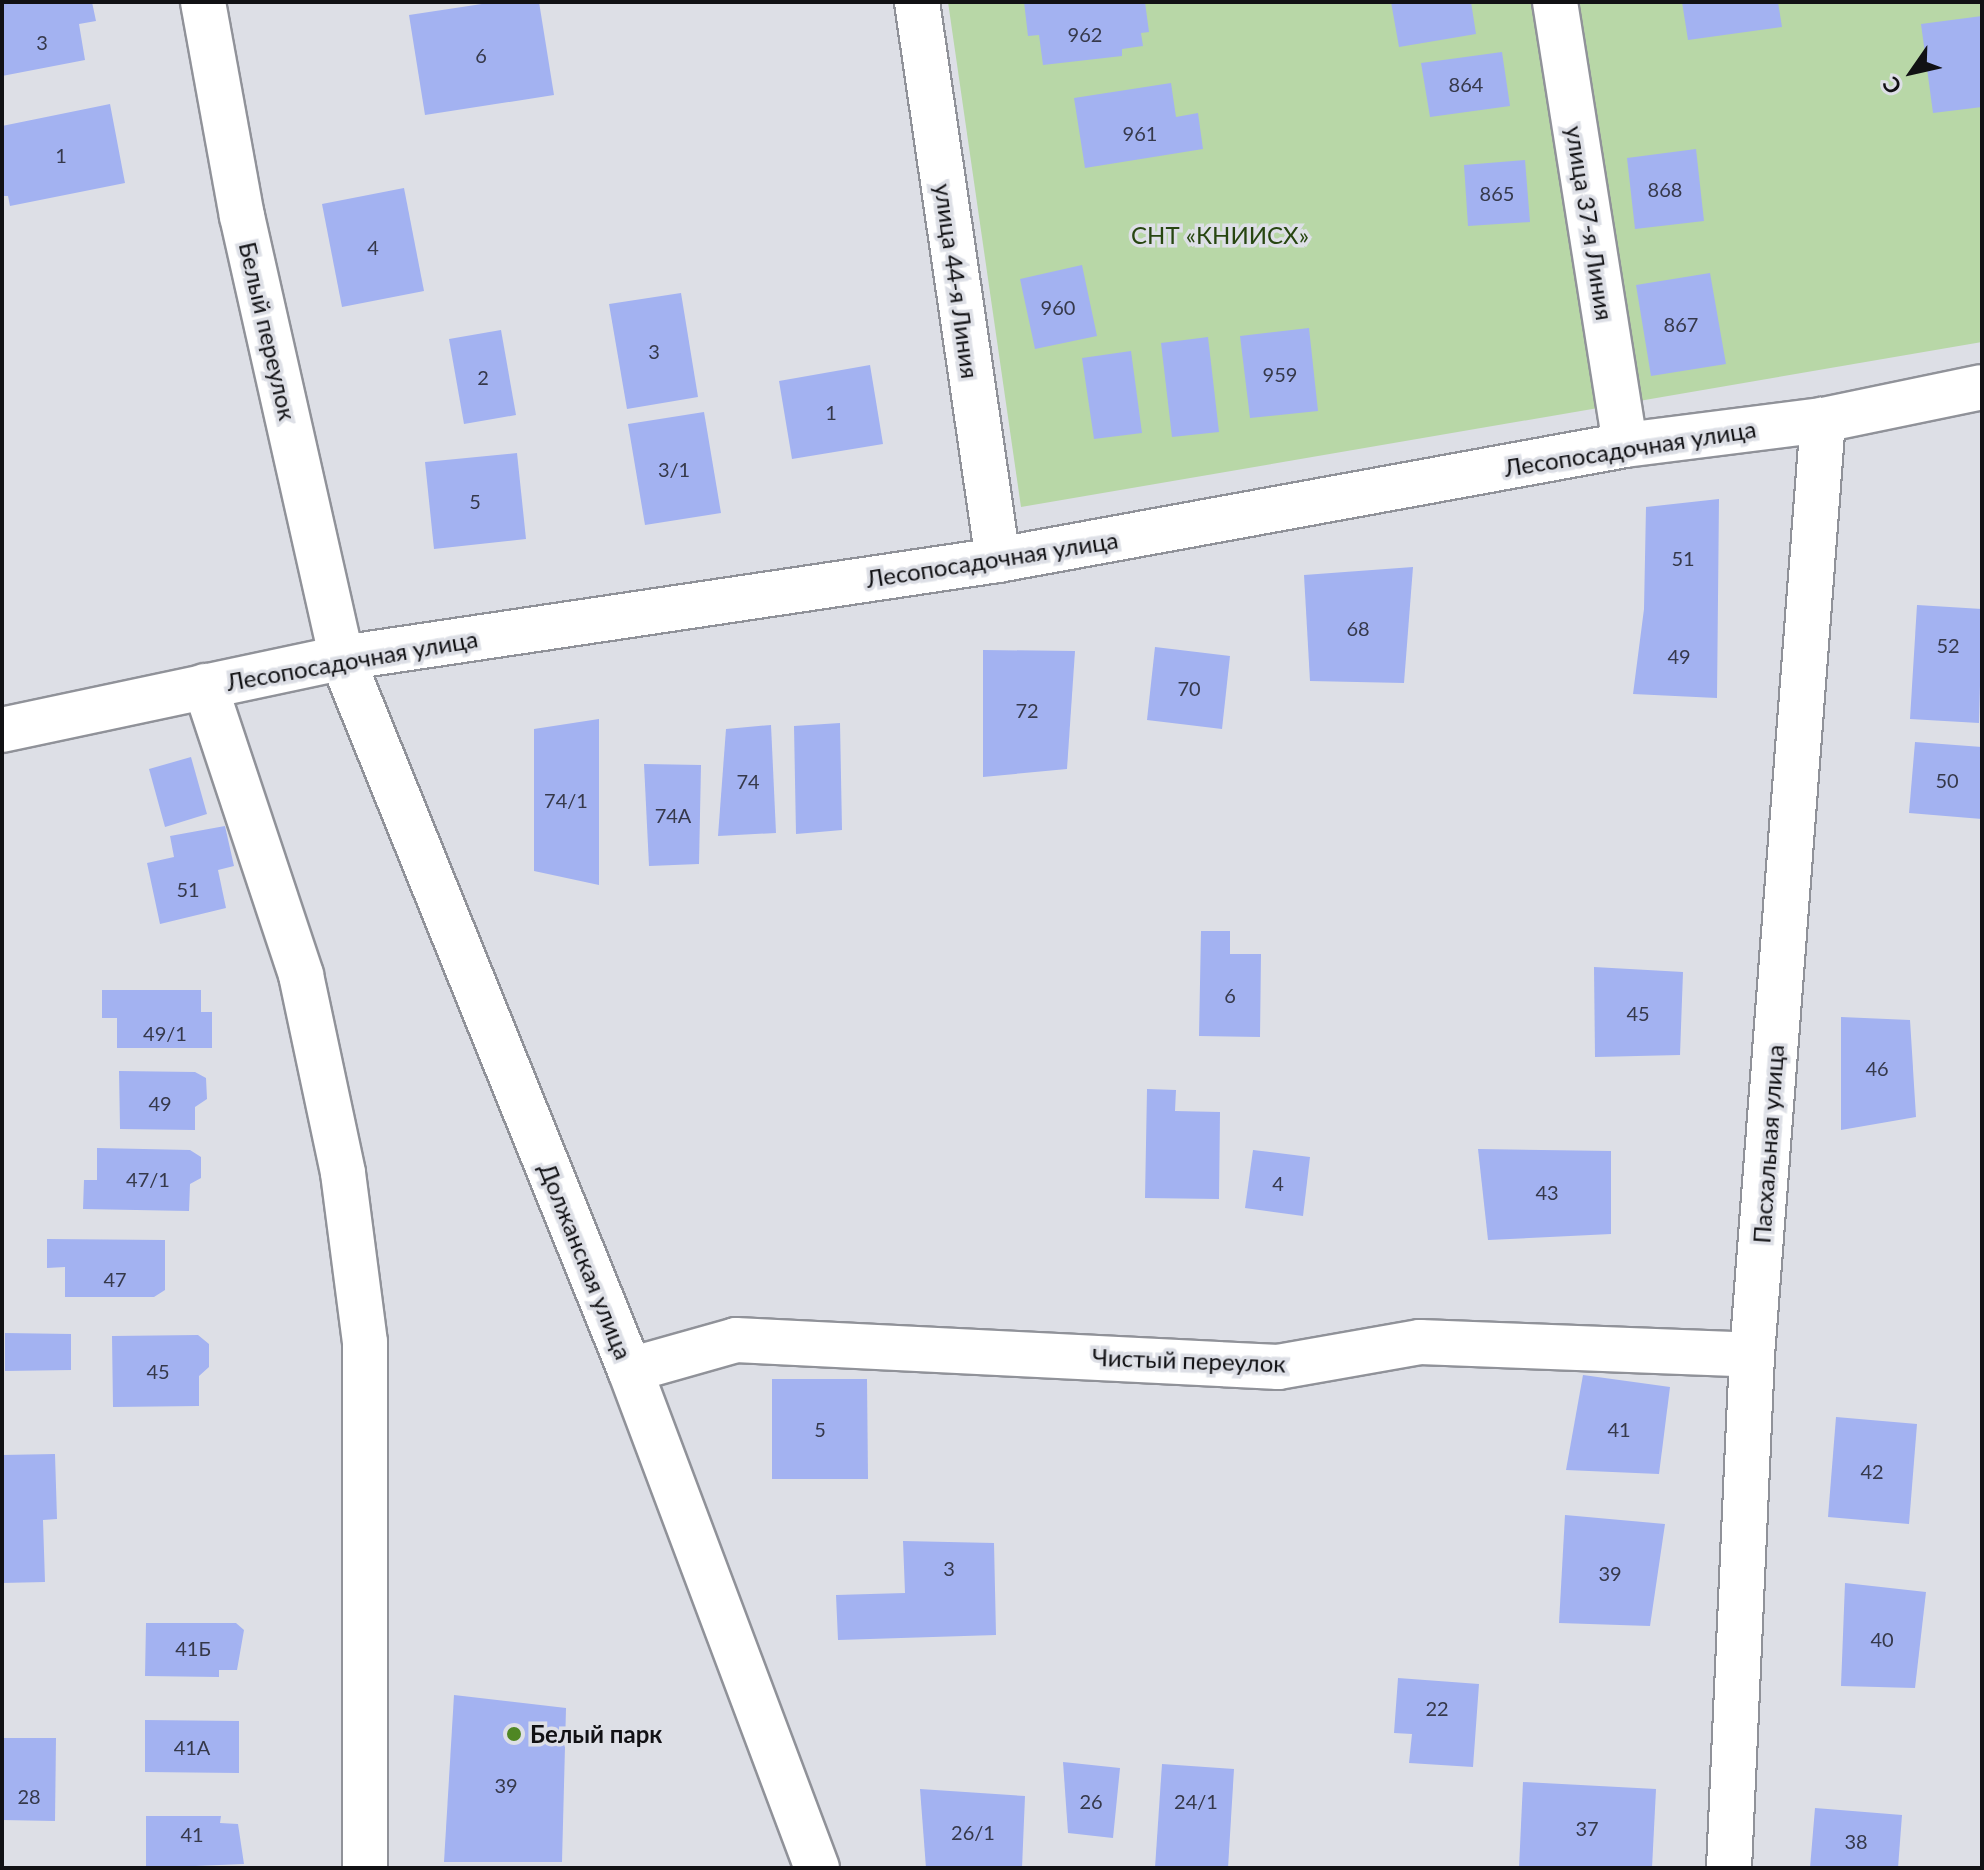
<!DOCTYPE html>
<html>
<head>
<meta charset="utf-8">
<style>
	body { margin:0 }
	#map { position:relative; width:1984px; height:1870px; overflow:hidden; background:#dddfe6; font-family:Lato,sans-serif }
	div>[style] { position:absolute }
	.green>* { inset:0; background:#b8d7a7 }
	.building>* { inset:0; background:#a3b2f1 }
	.roads { filter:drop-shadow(2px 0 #909299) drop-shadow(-2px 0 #909299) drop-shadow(0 2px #909299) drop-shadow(0 -2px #909299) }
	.street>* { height:44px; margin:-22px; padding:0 22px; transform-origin:22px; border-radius:22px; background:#fff }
	.dots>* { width:22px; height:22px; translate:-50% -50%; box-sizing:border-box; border:4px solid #dddfe6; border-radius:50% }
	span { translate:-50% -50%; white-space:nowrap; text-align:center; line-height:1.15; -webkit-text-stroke:7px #dddfe6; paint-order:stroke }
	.number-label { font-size:20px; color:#36394b }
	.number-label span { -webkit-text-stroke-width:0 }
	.street-label { font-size:24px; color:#111114 }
	.park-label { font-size:24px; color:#274611 }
	.poi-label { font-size:24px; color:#111114; font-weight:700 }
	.left { translate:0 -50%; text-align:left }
	.frame { position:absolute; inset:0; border:4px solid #111114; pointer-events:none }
	.north { position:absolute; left:1872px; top:32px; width:80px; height:80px; -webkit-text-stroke:6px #dddfe6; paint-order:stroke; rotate:236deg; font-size:22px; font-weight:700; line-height:32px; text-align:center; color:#111114 }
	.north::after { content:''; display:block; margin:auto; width:28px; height:36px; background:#111114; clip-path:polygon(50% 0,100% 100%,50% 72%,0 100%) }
</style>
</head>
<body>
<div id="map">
	<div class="green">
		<i style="clip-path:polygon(948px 2px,1982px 2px,1982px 342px,1021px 507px)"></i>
	</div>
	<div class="building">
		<i style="clip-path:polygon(2px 2px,92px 2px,96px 21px,79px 24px,85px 60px,2px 76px)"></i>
		<i style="clip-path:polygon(495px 2px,539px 2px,554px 95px,425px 115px,409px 15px)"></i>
		<i style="clip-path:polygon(1024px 2px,1145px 2px,1149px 32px,1141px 33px,1143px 46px,1122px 49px,1122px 56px,1043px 65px,1039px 35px,1028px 36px)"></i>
		<i style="clip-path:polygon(1391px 2px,1471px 2px,1476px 34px,1399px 47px)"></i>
		<i style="clip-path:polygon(1682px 2px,1778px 2px,1782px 27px,1688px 40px)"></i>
		<i style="clip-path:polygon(1982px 16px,1982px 107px,1933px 113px,1921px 24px)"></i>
		<i style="clip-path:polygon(1502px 52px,1510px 106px,1430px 117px,1421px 63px)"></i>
		<i style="clip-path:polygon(1171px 83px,1176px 117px,1198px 113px,1203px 149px,1085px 168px,1074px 98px)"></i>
		<i style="clip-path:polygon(110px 104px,125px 183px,10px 206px,8px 196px,2px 196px,2px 126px)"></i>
		<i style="clip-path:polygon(1696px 149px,1704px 221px,1635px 229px,1627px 158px)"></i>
		<i style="clip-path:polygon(1525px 160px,1530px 222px,1468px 226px,1464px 165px)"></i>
		<i style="clip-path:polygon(404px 188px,424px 291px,342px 307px,322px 204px)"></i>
		<i style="clip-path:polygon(1082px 265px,1097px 336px,1035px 349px,1020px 279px)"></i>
		<i style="clip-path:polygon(1710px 273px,1726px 364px,1651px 376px,1636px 285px)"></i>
		<i style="clip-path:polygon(681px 293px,698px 397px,627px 409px,609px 304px)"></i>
		<i style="clip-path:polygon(1309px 328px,1318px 411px,1250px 418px,1240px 336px)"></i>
		<i style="clip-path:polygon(501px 330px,516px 415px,464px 424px,449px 339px)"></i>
		<i style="clip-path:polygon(1208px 337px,1219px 432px,1172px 437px,1161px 343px)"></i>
		<i style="clip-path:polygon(1131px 351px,1142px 433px,1094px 439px,1082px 358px)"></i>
		<i style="clip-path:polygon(870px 365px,883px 444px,792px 459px,779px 381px)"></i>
		<i style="clip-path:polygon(704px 412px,721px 513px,645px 525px,628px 424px)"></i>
		<i style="clip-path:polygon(517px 453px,526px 539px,434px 549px,425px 462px)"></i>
		<i style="clip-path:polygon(1719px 499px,1717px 698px,1633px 694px,1644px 609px,1646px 507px)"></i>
		<i style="clip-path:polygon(1413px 567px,1404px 683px,1310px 681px,1304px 575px)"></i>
		<i style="clip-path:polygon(1917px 605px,1982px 609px,1979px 723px,1910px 719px)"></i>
		<i style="clip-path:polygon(1155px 647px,1230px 656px,1222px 729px,1147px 720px)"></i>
		<i style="clip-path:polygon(983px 650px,1075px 651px,1067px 769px,983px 777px)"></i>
		<i style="clip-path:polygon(599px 719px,599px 885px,534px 871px,534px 729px)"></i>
		<i style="clip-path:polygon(840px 723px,842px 830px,796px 834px,794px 726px)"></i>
		<i style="clip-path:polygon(771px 725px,776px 833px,718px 836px,726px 729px)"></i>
		<i style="clip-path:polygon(1915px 742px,1982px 747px,1982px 819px,1909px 813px)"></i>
		<i style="clip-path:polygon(191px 757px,207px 814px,165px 827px,149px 769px)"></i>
		<i style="clip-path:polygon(644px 764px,701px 765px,699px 864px,649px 866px)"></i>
		<i style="clip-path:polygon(225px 826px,234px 866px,218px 870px,226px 908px,160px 924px,147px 863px,174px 857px,170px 836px)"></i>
		<i style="clip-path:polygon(1201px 931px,1230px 931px,1230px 954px,1261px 954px,1260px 1037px,1199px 1036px)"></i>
		<i style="clip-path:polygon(1594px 967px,1683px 972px,1680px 1055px,1595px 1057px)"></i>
		<i style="clip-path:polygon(102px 990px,201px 990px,201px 1012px,212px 1012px,212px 1048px,117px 1048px,117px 1018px,102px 1018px)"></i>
		<i style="clip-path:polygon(1841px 1017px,1910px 1020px,1916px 1117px,1841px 1130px)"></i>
		<i style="clip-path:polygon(119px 1071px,195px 1072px,206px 1078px,207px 1099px,195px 1107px,195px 1130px,120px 1129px)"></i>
		<i style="clip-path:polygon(1147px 1089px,1176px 1090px,1175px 1111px,1220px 1112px,1219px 1199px,1145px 1198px)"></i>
		<i style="clip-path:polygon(97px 1148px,190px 1150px,201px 1157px,201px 1178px,190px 1184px,189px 1211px,83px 1209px,84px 1180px,97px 1180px)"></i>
		<i style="clip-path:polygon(1478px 1149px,1611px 1151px,1611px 1234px,1488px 1240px)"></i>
		<i style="clip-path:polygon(1253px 1150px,1310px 1157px,1303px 1216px,1245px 1208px)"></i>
		<i style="clip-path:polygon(47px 1239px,165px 1240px,165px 1290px,154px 1297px,65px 1297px,65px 1267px,47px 1268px)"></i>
		<i style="clip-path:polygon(5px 1333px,71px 1334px,71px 1370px,5px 1371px)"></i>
		<i style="clip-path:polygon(198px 1335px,209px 1344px,209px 1367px,199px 1376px,199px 1406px,113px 1407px,112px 1336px)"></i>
		<i style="clip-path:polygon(1583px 1375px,1670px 1387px,1659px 1474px,1566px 1470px)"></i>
		<i style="clip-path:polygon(772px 1379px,867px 1379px,868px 1479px,772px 1479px)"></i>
		<i style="clip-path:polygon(1836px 1417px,1917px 1424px,1909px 1524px,1828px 1517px)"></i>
		<i style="clip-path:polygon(55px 1454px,57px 1519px,43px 1520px,45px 1582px,2px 1583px,2px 1455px)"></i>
		<i style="clip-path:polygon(1565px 1515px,1665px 1524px,1650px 1626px,1559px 1623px)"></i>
		<i style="clip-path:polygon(903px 1541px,994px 1543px,996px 1635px,838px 1640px,836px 1595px,905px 1593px)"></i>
		<i style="clip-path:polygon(1845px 1583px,1926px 1592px,1915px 1688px,1841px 1686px)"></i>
		<i style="clip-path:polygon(146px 1623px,236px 1623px,244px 1630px,237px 1670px,219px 1670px,219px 1677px,145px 1676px)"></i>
		<i style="clip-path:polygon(1398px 1678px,1479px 1684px,1473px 1767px,1409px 1763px,1412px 1734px,1394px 1733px)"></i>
		<i style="clip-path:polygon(454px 1695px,566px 1708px,562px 1862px,444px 1862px)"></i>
		<i style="clip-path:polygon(145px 1720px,239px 1721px,239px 1773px,145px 1772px)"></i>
		<i style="clip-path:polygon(3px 1738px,56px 1738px,55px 1821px,2px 1820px)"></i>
		<i style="clip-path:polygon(1063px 1762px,1120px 1768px,1113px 1838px,1068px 1833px)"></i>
		<i style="clip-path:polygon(1162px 1764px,1234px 1769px,1228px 1868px,1155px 1868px)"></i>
		<i style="clip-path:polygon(1523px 1782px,1656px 1789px,1652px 1868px,1519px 1868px)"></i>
		<i style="clip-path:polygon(920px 1789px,1025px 1796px,1022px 1868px,926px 1868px)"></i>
		<i style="clip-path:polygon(1815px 1808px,1902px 1815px,1898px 1868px,1810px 1868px)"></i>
		<i style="clip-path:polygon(146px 1816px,221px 1816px,220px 1823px,238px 1824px,244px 1864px,146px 1868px)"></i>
	</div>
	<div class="roads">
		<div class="street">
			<i style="left:203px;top:2px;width:218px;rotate:79.7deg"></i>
			<i style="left:242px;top:216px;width:453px;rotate:77.3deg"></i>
			<i style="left:342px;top:658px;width:768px;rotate:67.98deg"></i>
			<i style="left:630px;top:1370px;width:532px;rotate:69.42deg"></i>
			<i style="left:917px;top:2px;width:564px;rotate:81.74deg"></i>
			<i style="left:1555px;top:2px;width:448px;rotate:81deg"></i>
			<i style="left:205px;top:686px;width:305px;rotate:71.6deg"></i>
			<i style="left:301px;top:975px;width:202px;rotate:78deg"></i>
			<i style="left:343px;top:1173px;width:170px;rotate:82.6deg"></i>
			<i style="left:365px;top:1342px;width:526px;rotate:90deg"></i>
			<i style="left:2px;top:730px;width:348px;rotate:-12deg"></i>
			<i style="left:342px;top:658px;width:663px;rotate:-8.5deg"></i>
			<i style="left:998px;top:560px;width:637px;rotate:-10.39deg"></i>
			<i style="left:1625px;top:445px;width:200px;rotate:-7.2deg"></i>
			<i style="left:1823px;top:420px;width:162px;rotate:-11.7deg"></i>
			<i style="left:630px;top:1370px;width:110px;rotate:-15.8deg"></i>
			<i style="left:736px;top:1340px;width:543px;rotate:2.85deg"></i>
			<i style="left:1278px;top:1367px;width:144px;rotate:-10deg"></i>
			<i style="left:1420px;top:1342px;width:332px;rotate:2.2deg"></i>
			<i style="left:1729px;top:1868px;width:514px;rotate:-87.43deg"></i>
			<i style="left:1752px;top:1355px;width:938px;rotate:-85.66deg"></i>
		</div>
	</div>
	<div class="dots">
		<i style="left:514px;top:1734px;background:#4f8723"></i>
	</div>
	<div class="number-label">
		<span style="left:1085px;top:34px">962</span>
		<span style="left:42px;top:42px">3</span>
		<span style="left:481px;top:55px">6</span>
		<span style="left:1466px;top:84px">864</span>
		<span style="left:1140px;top:133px">961</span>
		<span style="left:61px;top:155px">1</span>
		<span style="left:1665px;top:189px">868</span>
		<span style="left:1497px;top:193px">865</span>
		<span style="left:373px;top:247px">4</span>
		<span style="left:1058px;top:307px">960</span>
		<span style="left:1681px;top:324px">867</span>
		<span style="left:654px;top:351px">3</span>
		<span style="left:1280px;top:374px">959</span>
		<span style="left:483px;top:377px">2</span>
		<span style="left:831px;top:412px">1</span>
		<span style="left:674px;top:469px">3/1</span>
		<span style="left:475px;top:501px">5</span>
		<span style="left:1683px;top:558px">51</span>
		<span style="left:1358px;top:628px">68</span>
		<span style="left:1948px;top:645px">52</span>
		<span style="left:1679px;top:656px">49</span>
		<span style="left:1189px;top:688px">70</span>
		<span style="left:1027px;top:710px">72</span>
		<span style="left:1947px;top:780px">50</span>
		<span style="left:748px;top:781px">74</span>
		<span style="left:566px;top:800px">74/1</span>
		<span style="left:673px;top:815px">74А</span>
		<span style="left:188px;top:889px">51</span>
		<span style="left:1230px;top:995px">6</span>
		<span style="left:1638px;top:1013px">45</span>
		<span style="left:165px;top:1033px">49/1</span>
		<span style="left:1877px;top:1068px">46</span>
		<span style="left:160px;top:1103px">49</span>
		<span style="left:148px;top:1179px">47/1</span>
		<span style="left:1278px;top:1183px">4</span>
		<span style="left:1547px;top:1192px">43</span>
		<span style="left:115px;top:1279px">47</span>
		<span style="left:158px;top:1371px">45</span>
		<span style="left:820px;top:1429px">5</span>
		<span style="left:1619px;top:1429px">41</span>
		<span style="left:1872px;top:1471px">42</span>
		<span style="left:949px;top:1568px">3</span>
		<span style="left:1610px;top:1573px">39</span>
		<span style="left:1882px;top:1639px">40</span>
		<span style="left:193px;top:1648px">41Б</span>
		<span style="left:1437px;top:1708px">22</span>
		<span style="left:192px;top:1747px">41А</span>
		<span style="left:506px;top:1785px">39</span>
		<span style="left:29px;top:1796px">28</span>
		<span style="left:1091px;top:1801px">26</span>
		<span style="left:1196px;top:1801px">24/1</span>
		<span style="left:1587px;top:1828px">37</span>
		<span style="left:973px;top:1832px">26/1</span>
		<span style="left:192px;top:1834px">41</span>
		<span style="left:1856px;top:1841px">38</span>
	</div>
	<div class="street-label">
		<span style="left:1590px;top:223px;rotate:81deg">улица 37-я Линия</span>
		<span style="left:957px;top:281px;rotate:82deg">улица 44-я Линия</span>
		<span style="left:268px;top:331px;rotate:77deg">Белый переулок</span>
		<span style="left:1630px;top:448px;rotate:-9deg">Лесопосадочная улица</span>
		<span style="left:992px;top:559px;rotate:-9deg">Лесопосадочная улица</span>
		<span style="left:352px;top:660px;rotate:-10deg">Лесопосадочная улица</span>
		<span style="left:1768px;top:1144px;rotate:-86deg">Пасхальная улица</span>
		<span style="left:586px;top:1261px;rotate:68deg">Должанская улица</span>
		<span style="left:1189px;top:1360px;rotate:2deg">Чистый переулок</span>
	</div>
	<div class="park-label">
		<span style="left:1220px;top:235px">СНТ «КНИИСХ»</span>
	</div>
	<div class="poi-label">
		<span class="left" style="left:530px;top:1734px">Белый парк</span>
	</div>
	<div class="frame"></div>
	<div class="north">С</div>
</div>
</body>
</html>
